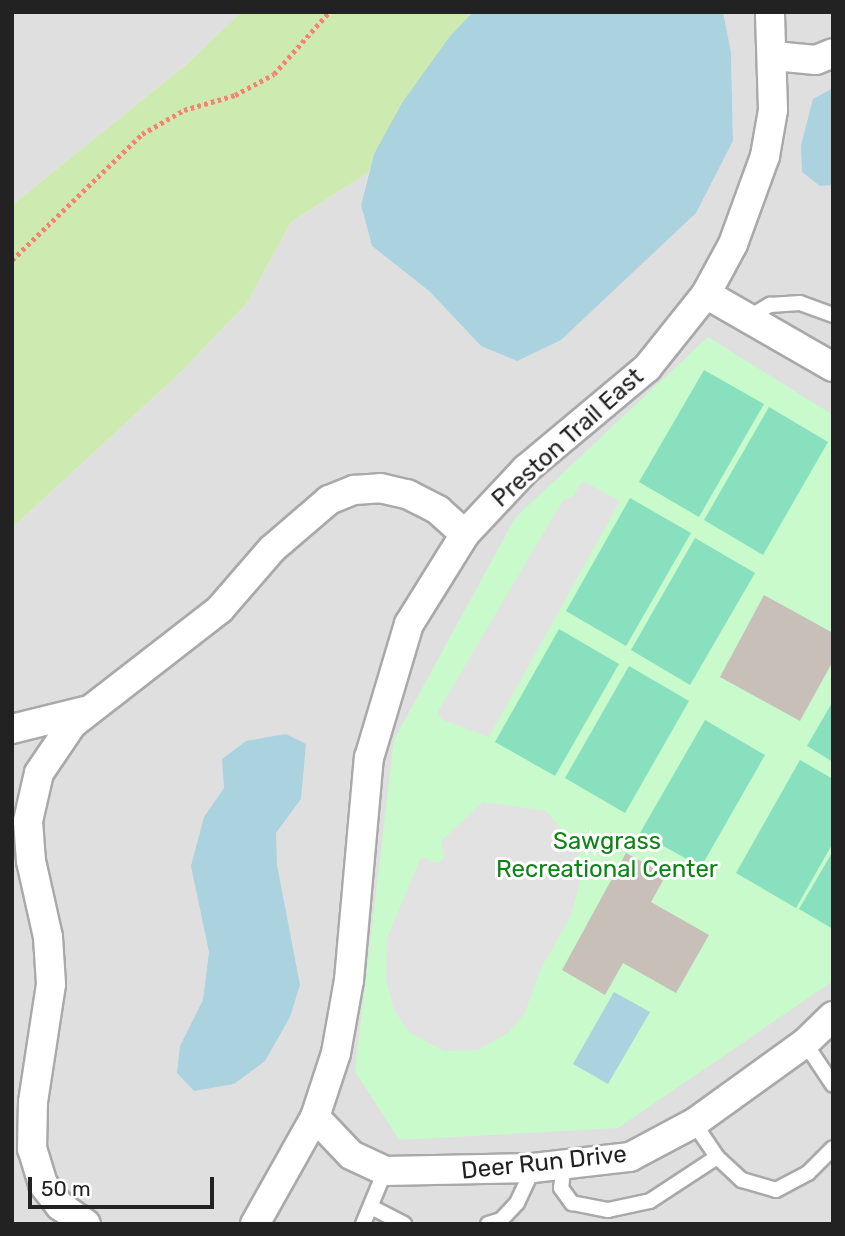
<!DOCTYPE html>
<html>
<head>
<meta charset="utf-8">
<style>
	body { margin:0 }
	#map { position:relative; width:845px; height:1236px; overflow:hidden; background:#f2efe9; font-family:Rubik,sans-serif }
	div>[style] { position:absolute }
	.residential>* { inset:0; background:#e0dfdf }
	.grass>* { inset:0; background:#cdebb0 }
	.park>* { inset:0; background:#c8facc }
	.pitch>* { inset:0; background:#88e0be }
	.parking>* { inset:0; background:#e2e2e2 }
	.water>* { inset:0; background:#aad3df }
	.building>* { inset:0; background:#c7bfb8 }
	.path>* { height:4.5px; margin-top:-2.25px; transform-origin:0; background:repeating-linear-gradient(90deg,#fa8072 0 3.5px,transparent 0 7px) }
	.roads { filter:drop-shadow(2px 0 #a9a9a9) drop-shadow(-2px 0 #a9a9a9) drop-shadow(0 2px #a9a9a9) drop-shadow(0 -2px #a9a9a9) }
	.service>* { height:14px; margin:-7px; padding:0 7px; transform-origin:7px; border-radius:7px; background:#fff }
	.minor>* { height:28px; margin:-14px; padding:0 14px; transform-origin:14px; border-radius:14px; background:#fff }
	span { translate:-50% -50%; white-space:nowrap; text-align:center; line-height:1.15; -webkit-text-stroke:6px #fff; paint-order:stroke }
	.street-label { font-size:24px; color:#222 }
	.park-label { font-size:24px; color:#0c8416 }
	.frame { position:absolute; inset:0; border:14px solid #222; pointer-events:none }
	.scale { position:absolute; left:28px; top:1177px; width:186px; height:32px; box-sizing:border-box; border:4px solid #222; border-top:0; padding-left:9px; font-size:21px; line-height:24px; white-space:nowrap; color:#222; -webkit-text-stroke:5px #fff; paint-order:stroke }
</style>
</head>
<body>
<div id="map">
	<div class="residential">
		<i style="clip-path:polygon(12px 12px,241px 12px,187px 64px,12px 205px)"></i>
		<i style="clip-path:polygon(723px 12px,833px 12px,833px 1224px,12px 1224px,12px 528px,181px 372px,247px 303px,291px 222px,369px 172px,361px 205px,372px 246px,429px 291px,481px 346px,560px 340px,695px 213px,733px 141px,731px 52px)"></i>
	</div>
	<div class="grass">
		<i style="clip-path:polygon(241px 12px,473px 12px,450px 36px,374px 154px,369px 172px,291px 222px,247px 303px,181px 372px,12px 528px,12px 205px,187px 64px)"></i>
	</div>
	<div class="park">
		<i style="clip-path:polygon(708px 337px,833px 415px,833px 981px,618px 1128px,399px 1140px,355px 1071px,394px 740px,515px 518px)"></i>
	</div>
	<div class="pitch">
		<i style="clip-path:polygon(704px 370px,764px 404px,699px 517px,639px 482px)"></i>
		<i style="clip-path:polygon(769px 407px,828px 442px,763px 555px,704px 520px)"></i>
		<i style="clip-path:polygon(630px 498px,691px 533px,626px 646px,566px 611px)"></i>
		<i style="clip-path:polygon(695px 538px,755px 573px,690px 685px,631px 650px)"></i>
		<i style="clip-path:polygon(559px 629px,619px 664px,555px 776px,495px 742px)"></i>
		<i style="clip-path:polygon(629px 666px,689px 701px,625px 813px,565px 778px)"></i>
		<i style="clip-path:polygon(833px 701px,833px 762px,807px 746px)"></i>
		<i style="clip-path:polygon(705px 720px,765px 755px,701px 867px,640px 833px)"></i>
		<i style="clip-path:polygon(800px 760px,833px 779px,833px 843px,796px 908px,736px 873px)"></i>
		<i style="clip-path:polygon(833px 851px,833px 929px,799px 909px)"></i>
	</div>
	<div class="parking">
		<i style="clip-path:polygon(583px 481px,620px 501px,489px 737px,443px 720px,437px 713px,563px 500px,573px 496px)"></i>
		<i style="clip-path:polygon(483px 802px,546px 811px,578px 848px,580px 881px,570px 918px,541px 968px,524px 1015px,508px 1033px,478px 1050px,444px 1051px,409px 1032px,394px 1010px,386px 979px,387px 938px,421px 857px,438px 863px,444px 858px,441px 841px)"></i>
	</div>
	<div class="water">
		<i style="clip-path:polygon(473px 12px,723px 12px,731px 52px,733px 141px,696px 213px,561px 340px,517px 361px,481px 346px,429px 291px,372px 246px,361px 205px,374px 154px,402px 103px,450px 36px)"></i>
		<i style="clip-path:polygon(833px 88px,833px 185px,820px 186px,802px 172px,801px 145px,813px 99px)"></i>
		<i style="clip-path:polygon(286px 734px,306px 744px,301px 799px,276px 833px,277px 865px,300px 985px,290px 1017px,265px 1061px,234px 1084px,194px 1091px,177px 1073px,180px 1046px,203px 1000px,209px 952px,191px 866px,204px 817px,224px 788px,222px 759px,246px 741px)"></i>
		<i style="clip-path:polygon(614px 992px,650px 1012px,608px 1084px,573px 1064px)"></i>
	</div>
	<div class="building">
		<i style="clip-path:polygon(764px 595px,833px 633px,833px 661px,800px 721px,720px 677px)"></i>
		<i style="clip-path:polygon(626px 853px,666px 875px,651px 902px,709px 935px,676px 993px,623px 963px,605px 995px,562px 970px)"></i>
	</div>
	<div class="path">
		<i style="left:12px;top:260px;width:181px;rotate:-44.1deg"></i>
		<i style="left:142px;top:134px;width:48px;rotate:-29.7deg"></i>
		<i style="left:184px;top:110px;width:53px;rotate:-16.4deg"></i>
		<i style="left:235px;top:95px;width:44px;rotate:-28.3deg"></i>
		<i style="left:274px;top:74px;width:83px;rotate:-48.4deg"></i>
	</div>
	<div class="roads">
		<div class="service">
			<i style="left:748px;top:318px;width:26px;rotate:-31deg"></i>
			<i style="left:770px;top:305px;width:30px;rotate:-4deg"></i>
			<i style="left:800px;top:303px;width:35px;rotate:20deg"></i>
			<i style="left:805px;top:1043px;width:50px;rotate:56.3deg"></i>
			<i style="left:694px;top:1123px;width:41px;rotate:55.9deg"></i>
			<i style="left:717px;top:1157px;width:34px;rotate:43deg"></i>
			<i style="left:742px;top:1180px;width:35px;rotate:16deg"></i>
			<i style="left:776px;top:1190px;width:36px;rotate:-28deg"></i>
			<i style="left:808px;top:1173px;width:35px;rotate:-45deg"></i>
			<i style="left:564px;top:1164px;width:24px;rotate:97deg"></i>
			<i style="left:561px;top:1188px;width:19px;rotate:54deg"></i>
			<i style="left:572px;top:1203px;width:37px;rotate:11deg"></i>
			<i style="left:608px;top:1210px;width:43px;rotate:-12.1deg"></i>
			<i style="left:650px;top:1201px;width:80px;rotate:-33.3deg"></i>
			<i style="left:373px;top:1208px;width:35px;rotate:27deg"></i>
			<i style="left:363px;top:1224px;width:57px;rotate:-67.5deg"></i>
			<i style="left:488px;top:1224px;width:14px;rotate:-17deg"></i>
			<i style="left:501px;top:1220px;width:23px;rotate:-47deg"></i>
			<i style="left:517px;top:1203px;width:38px;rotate:-65deg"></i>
		</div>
		<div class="minor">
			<i style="left:774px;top:56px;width:42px;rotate:5.4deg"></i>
			<i style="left:816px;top:60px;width:18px;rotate:-22deg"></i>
			<i style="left:706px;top:294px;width:146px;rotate:29.9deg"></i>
			<i style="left:12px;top:729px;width:74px;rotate:-14deg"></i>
			<i style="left:315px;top:1117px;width:52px;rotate:46.5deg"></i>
			<i style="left:351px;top:1155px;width:38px;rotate:25deg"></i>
			<i style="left:385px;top:1171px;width:148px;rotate:-1.2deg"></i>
			<i style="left:533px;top:1168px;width:98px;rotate:-6.5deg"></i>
			<i style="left:630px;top:1157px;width:72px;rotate:-28deg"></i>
			<i style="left:694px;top:1123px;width:137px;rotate:-35.8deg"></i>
			<i style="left:805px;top:1043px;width:39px;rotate:-44deg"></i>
			<i style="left:86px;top:1224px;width:32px;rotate:-145deg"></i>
			<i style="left:60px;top:1206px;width:28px;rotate:-128deg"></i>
			<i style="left:43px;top:1184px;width:37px;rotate:-107deg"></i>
			<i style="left:32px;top:1149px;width:47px;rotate:-88.8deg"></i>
			<i style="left:33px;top:1102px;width:119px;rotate:-81.3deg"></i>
			<i style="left:51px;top:984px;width:47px;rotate:-93.7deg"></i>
			<i style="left:48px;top:937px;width:78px;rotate:-102.6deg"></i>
			<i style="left:31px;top:861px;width:40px;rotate:-94.3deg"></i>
			<i style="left:28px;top:821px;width:49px;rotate:-77.1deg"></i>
			<i style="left:39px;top:773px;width:59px;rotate:-56deg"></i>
			<i style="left:72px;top:724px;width:187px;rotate:-37.8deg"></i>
			<i style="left:220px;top:609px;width:79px;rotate:-49.1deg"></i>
			<i style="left:272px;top:549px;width:75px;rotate:-40.7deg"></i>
			<i style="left:329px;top:500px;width:27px;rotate:-22deg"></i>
			<i style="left:354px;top:490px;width:26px;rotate:-4deg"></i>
			<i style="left:380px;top:488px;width:28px;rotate:13deg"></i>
			<i style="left:407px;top:494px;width:35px;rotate:27deg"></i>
			<i style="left:438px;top:510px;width:36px;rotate:42deg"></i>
			<i style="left:255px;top:1224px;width:123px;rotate:-60.7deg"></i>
			<i style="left:315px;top:1117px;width:67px;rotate:-71.8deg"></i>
			<i style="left:336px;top:1053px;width:74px;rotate:-79.9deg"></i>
			<i style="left:349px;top:980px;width:223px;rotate:-84.9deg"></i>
			<i style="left:369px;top:758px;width:140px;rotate:-73.4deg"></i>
			<i style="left:409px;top:624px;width:106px;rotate:-58.1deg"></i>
			<i style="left:465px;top:534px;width:89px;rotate:-46.8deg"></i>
			<i style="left:526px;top:469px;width:158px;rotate:-39.9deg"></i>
			<i style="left:647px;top:368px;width:95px;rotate:-51.4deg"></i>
			<i style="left:706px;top:294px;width:57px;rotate:-61.6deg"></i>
			<i style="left:733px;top:244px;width:94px;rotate:-70deg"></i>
			<i style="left:765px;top:156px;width:47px;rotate:-80.1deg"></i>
			<i style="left:773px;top:110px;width:98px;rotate:-91.8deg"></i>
		</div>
	</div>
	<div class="street-label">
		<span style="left:568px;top:438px;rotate:-42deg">Preston Trail East</span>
		<span style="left:544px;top:1163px;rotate:-6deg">Deer Run Drive</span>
	</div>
	<div class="park-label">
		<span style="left:607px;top:856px">Sawgrass<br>Recreational Center</span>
	</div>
	<div class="frame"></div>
	<div class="scale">50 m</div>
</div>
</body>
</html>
